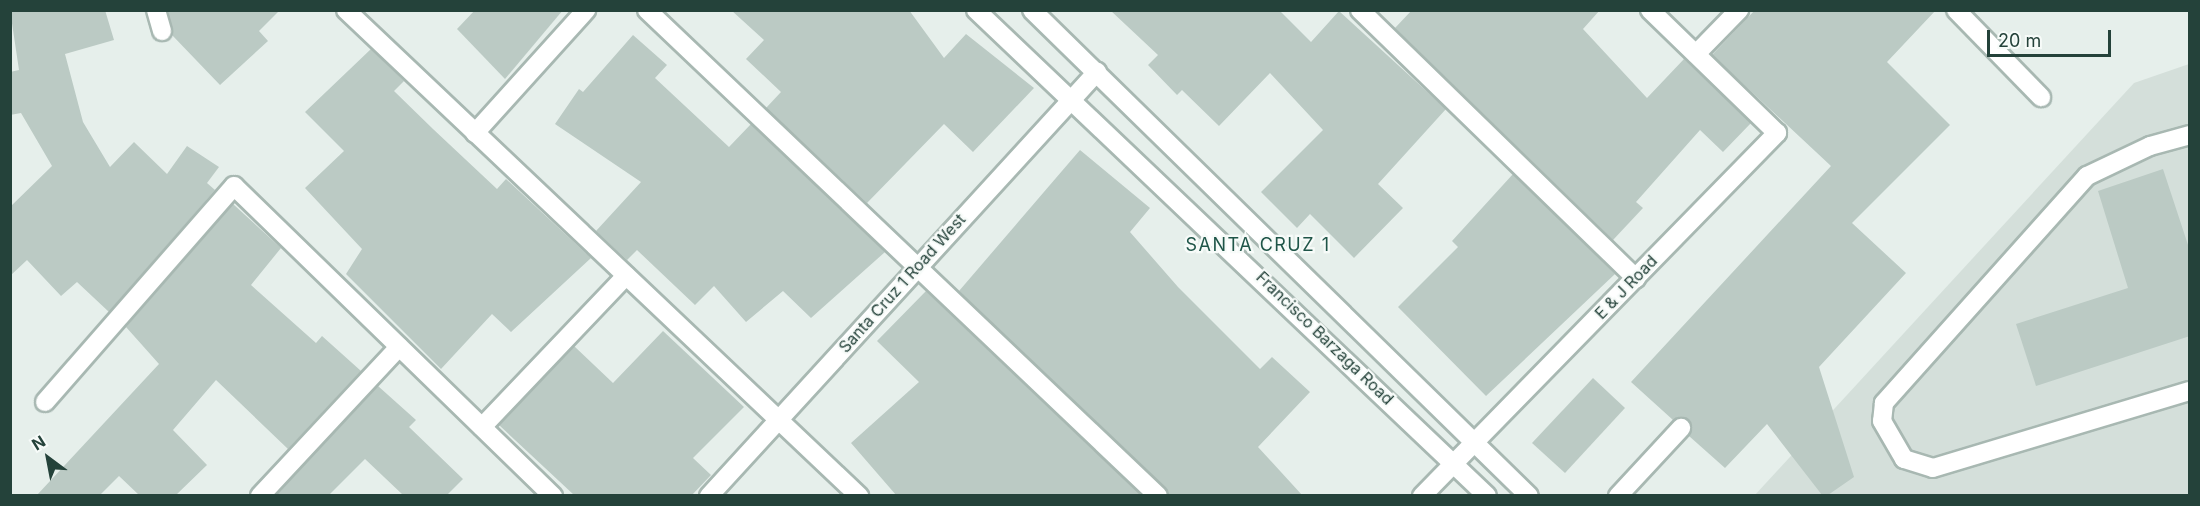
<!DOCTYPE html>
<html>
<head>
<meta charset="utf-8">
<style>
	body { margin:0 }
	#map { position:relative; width:2200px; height:506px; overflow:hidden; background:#e6efeb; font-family:Inter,sans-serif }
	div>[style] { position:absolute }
	.built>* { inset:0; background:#d4dfda }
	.building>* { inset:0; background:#bbcac4 }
	.roads { filter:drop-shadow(2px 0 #a8b8b2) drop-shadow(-2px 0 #a8b8b2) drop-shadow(0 2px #a8b8b2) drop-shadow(0 -2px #a8b8b2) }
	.minor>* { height:18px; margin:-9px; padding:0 9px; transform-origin:9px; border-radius:9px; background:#fff }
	span { translate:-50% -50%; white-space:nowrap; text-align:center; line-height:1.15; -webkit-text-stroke:4.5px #f7fbf9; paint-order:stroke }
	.street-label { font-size:16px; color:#24423a }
	.neighbourhood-label { font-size:18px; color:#1f5548; letter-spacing:1.5px }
	.frame { position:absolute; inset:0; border:12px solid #24423a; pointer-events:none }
	.north { position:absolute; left:18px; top:428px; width:60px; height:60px; -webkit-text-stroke:4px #f7fbf9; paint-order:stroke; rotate:328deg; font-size:16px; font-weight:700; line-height:24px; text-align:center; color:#24423a }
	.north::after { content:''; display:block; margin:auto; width:21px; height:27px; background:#24423a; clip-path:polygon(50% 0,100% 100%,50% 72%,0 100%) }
	.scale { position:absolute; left:1987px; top:30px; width:124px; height:27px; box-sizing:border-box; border:3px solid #24423a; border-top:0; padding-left:8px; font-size:18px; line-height:21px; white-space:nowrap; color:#24423a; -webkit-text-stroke:4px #f7fbf9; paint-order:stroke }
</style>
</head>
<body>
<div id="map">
	<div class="built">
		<i style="clip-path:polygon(2189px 64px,2189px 495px,1754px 496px,2134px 83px)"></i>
	</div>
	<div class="building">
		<i style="clip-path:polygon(10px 10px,105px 10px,114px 40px,65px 54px,83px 122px,110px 167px,134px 142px,167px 174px,187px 146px,219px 167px,207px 183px,215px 190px,109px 312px,77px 282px,61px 296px,27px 260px,10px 276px,10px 207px,52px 166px,21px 113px,10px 115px,10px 72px,19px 70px)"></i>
		<i style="clip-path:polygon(168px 10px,280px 10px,259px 31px,268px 41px,220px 85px,172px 35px)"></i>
		<i style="clip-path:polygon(475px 10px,563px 10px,505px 79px,457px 29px)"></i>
		<i style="clip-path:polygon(731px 10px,909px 10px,944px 58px,966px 34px,1034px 88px,973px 152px,944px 124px,867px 203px,766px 108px,781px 92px,746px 59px,764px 40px)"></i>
		<i style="clip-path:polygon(1110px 10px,1279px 10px,1311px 42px,1339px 11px,1446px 109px,1378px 184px,1403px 208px,1354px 258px,1310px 214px,1297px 228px,1261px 192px,1323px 130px,1270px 73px,1219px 126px,1182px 90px,1177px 95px,1148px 65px,1158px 55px)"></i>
		<i style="clip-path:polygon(1412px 10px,1600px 10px,1583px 29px,1647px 98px,1684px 59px,1751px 123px,1723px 152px,1700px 130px,1636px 202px,1643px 208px,1613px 240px,1395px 28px)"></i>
		<i style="clip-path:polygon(1755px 10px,1936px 10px,1887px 62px,1950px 125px,1852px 223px,1906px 273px,1819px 367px,1854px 477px,1828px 495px,1822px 495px,1767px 424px,1725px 468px,1689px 436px,1689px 420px,1673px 420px,1631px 382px,1831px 166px,1712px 55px)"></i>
		<i style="clip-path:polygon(633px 35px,667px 65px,655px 78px,729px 147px,751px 124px,885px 252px,811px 318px,783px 291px,746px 322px,714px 286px,695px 305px,637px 250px,627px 260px,596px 231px,641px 182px,555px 124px,579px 89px,583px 92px)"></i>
		<i style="clip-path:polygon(371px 49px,404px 81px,394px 91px,433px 129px,497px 189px,506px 179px,591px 258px,511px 332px,492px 314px,441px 369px,346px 274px,362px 249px,305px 188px,344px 151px,305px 112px)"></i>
		<i style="clip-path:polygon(1080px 150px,1150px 208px,1130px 232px,1178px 287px,1260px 369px,1272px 357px,1310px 392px,1258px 447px,1302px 495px,1169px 495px,959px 291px)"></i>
		<i style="clip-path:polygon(2163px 169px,2190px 251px,2190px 336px,2036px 386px,2016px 324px,2128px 288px,2098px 191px)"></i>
		<i style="clip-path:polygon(1513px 174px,1615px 274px,1486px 396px,1398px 307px,1458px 247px,1452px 241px)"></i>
		<i style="clip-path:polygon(233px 204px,281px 248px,251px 285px,316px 343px,322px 336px,361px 371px,288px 449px,216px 380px,173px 430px,207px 465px,176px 495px,139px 495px,119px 476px,100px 495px,37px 495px,159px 364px,126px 327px)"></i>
		<i style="clip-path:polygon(926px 291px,1141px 495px,896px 495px,851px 443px,919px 382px,877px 341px)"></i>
		<i style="clip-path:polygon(663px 331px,744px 407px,693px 458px,711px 475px,692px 495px,574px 495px,499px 425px,574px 346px,613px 383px)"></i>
		<i style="clip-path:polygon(1593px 378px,1625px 408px,1565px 473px,1532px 443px)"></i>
		<i style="clip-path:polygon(378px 386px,416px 420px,409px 427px,463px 479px,447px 495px,403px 495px,365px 459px,329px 495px,276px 495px)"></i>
	</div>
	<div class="roads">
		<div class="minor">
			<i style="left:156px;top:10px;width:22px;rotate:74deg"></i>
			<i style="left:346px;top:10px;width:707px;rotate:43.45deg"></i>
			<i style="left:647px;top:10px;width:705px;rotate:43.56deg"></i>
			<i style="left:976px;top:10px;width:705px;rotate:43.56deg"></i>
			<i style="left:1032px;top:10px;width:695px;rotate:44.36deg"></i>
			<i style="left:1360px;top:10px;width:385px;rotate:44.2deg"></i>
			<i style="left:1956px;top:10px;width:122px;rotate:45.7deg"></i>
			<i style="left:1696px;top:54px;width:62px;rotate:-45.7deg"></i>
			<i style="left:475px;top:133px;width:166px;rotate:-47.9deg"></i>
			<i style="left:2190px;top:135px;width:41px;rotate:164.6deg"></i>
			<i style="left:2150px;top:146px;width:70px;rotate:154.5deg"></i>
			<i style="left:2087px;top:176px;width:305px;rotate:131.8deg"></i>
			<i style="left:1884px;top:403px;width:18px;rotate:96deg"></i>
			<i style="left:1882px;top:421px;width:44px;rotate:59.9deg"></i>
			<i style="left:1904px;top:459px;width:30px;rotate:17deg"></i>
			<i style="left:1933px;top:468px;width:268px;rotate:-16.7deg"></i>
			<i style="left:45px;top:402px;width:287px;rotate:-48.8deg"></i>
			<i style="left:234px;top:186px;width:445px;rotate:44.2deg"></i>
			<i style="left:482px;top:427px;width:209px;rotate:-46.4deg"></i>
			<i style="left:260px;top:496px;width:204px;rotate:-47deg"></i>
			<i style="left:709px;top:496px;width:575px;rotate:-47.54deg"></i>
			<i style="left:1422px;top:496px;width:508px;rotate:-45.64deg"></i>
			<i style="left:1777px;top:133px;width:177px;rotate:-135.9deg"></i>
			<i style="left:1618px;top:496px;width:93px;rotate:-47.2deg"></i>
		</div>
	</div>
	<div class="street-label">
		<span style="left:902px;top:283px;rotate:-48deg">Santa Cruz 1 Road West</span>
		<span style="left:1626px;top:287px;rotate:-46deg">E &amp; J Road</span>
		<span style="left:1325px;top:338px;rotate:44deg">Francisco Barzaga Road</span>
	</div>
	<div class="neighbourhood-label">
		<span style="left:1258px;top:245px">SANTA CRUZ 1</span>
	</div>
	<div class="frame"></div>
	<div class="north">N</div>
	<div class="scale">20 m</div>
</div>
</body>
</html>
